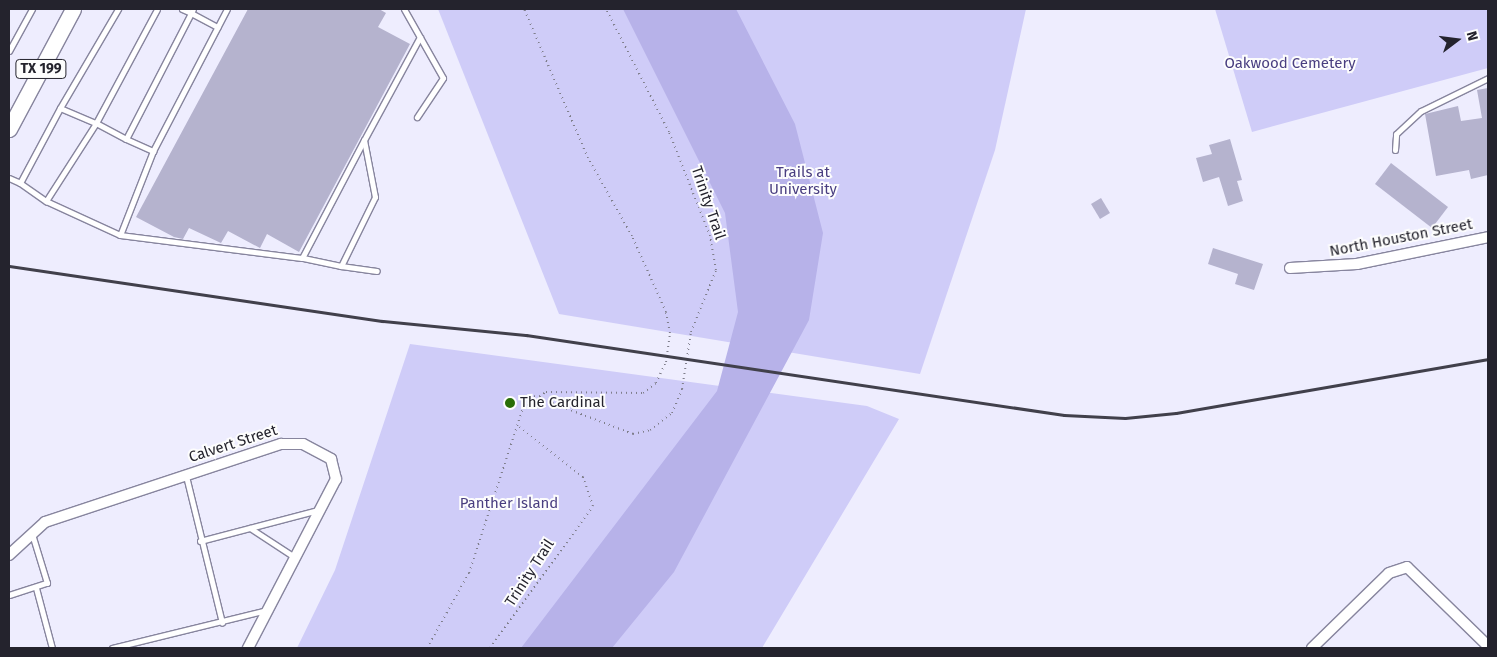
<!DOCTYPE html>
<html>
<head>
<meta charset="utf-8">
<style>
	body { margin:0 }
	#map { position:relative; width:1497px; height:657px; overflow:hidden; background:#eeedfe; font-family:"Fira Sans",sans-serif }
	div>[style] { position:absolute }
	.green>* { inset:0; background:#cfccf8 }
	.water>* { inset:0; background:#b7b2e9 }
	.building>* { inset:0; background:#b5b3ce }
	.path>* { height:2px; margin-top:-1px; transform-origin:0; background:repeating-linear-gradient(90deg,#7f7e8b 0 1px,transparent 0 5px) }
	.roads { filter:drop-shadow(1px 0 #87859e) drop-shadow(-1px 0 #87859e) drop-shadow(0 1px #87859e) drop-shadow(0 -1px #87859e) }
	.lane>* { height:5px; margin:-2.5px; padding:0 2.5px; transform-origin:2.5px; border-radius:2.5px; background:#fff }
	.street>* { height:10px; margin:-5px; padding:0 5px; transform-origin:5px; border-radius:5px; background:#fff }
	.primary>* { height:15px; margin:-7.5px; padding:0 7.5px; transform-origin:7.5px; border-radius:7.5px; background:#fff }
	.rail>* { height:3px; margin:-1.5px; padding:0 1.5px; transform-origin:1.5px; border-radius:1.5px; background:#41404b }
	.dots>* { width:14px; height:14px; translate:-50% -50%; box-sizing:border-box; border:2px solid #fdfdfd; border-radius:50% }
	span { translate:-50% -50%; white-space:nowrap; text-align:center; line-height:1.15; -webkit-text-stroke:4px #fdfdfd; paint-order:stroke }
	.shield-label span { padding:1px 4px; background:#fdfdfd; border:1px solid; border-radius:4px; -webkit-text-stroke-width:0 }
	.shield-label { font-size:14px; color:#24232d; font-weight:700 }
	.park-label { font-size:15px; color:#493e80 }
	.street-label { font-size:15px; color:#24232d }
	.poi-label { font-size:15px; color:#24232d }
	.left { translate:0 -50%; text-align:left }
	.frame { position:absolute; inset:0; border:10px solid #24232d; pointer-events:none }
	.north { position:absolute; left:1432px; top:15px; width:50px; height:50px; -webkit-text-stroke:4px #fdfdfd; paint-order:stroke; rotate:75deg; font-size:14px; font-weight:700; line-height:20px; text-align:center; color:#24232d }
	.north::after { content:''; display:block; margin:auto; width:18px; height:22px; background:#24232d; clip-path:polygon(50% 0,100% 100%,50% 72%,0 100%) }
</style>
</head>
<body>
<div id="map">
	<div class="green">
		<i style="clip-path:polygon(438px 9px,1026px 9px,995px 150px,920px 374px,559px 314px)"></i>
		<i style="clip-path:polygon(1215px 9px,1488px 9px,1488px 68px,1252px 132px)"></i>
		<i style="clip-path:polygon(410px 344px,867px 406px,899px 419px,762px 648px,297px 648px,335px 570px)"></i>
	</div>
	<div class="water">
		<i style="clip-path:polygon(623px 9px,736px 9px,795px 124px,823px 233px,809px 320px,674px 572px,612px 648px,521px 648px,717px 391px,738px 312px,725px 213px)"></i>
	</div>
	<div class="building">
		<i style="clip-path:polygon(248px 9px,379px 9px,386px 13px,378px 27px,410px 44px,299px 252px,267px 234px,260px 248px,228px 231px,221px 243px,189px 228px,183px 239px,174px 237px,136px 217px)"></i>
		<i style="clip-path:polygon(1488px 88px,1488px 175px,1471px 179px,1469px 170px,1436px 176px,1425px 114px,1458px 106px,1461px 121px,1482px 118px,1477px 90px)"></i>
		<i style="clip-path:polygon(1230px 139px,1242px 180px,1237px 181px,1243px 201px,1228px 206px,1219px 177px,1203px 182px,1196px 158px,1212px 154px,1209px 145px)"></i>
		<i style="clip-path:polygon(1391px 163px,1448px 207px,1432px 228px,1375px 184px)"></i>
		<i style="clip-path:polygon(1101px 198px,1110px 213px,1100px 219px,1091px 204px)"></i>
		<i style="clip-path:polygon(1213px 248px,1263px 264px,1254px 290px,1235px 284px,1238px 274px,1208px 264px)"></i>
	</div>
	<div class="path">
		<i style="left:534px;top:396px;width:106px;rotate:21deg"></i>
		<i style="left:633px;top:434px;width:17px;rotate:-13deg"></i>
		<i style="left:650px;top:430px;width:28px;rotate:-38deg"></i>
		<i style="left:672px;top:413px;width:26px;rotate:-67deg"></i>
		<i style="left:682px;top:389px;width:58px;rotate:-81deg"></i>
		<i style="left:691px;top:332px;width:67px;rotate:-68deg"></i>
		<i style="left:716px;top:270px;width:35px;rotate:-100deg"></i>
		<i style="left:710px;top:236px;width:112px;rotate:-111.5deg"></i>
		<i style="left:669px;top:132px;width:138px;rotate:-117.1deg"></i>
		<i style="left:427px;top:648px;width:86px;rotate:-60.8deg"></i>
		<i style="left:469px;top:573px;width:174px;rotate:-71.9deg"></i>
		<i style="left:523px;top:408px;width:28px;rotate:-35deg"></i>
		<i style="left:546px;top:392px;width:97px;rotate:0.6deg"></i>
		<i style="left:643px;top:393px;width:16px;rotate:-38deg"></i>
		<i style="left:656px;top:383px;width:23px;rotate:-65deg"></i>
		<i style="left:666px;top:362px;width:29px;rotate:-82deg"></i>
		<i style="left:670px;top:333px;width:21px;rotate:-101deg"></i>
		<i style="left:666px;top:312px;width:83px;rotate:-114.1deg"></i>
		<i style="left:632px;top:236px;width:90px;rotate:-119.4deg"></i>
		<i style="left:588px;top:158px;width:162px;rotate:-113.2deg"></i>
		<i style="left:490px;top:648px;width:175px;rotate:-54deg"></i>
		<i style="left:593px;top:506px;width:31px;rotate:-109deg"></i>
		<i style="left:583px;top:477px;width:83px;rotate:-141.9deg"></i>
	</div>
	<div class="roads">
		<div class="lane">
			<i style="left:182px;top:9px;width:10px;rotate:24deg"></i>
			<i style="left:191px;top:13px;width:4px;rotate:-63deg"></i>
			<i style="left:404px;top:9px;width:79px;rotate:60.5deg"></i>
			<i style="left:443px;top:78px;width:47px;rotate:123.7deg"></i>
			<i style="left:9px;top:51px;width:48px;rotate:-61.3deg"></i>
			<i style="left:60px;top:108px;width:115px;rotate:-59.6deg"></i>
			<i style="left:126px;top:139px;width:30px;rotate:24deg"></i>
			<i style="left:153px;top:151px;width:160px;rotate:-62.5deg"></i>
			<i style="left:364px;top:140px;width:58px;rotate:79.1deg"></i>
			<i style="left:375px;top:197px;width:77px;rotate:116.2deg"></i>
			<i style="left:341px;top:266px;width:40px;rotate:-168deg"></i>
			<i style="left:302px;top:258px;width:133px;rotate:-62.3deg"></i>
			<i style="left:364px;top:140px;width:117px;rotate:-61.5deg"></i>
			<i style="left:1395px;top:150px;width:16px;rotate:-86deg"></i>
			<i style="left:1396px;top:134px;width:34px;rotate:-43deg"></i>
			<i style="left:1421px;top:111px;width:75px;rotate:-26.2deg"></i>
			<i style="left:153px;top:151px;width:90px;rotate:111.4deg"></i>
			<i style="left:120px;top:235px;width:183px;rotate:7.2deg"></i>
			<i style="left:9px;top:178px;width:12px;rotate:24deg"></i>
			<i style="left:20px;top:183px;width:85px;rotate:-61.9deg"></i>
			<i style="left:60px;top:108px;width:39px;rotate:23deg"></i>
			<i style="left:96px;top:123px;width:129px;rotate:-61.8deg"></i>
			<i style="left:20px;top:183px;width:32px;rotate:35deg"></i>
			<i style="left:120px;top:235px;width:81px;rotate:-155.3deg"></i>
			<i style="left:46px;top:201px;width:93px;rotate:-57.3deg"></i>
			<i style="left:96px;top:123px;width:34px;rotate:28deg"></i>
			<i style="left:126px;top:139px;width:142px;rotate:-62.7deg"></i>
			<i style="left:191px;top:13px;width:30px;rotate:28deg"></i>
			<i style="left:341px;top:266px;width:36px;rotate:8deg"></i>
			<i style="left:186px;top:476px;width:151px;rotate:76.2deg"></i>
			<i style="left:250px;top:528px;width:55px;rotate:33.1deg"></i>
			<i style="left:200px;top:541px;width:122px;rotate:-14.7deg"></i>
			<i style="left:36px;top:588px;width:62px;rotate:75.1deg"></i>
			<i style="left:9px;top:595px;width:40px;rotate:-18deg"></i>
			<i style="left:47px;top:583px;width:51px;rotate:-107deg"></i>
			<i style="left:112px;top:648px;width:160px;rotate:-13.8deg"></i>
		</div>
		<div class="street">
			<i style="left:1290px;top:268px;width:67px;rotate:-3.4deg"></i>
			<i style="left:1357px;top:264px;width:134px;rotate:-11.6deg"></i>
			<i style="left:9px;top:555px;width:49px;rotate:-42.5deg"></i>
			<i style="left:45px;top:522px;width:249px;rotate:-18.3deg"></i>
			<i style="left:281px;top:444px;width:22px"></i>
			<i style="left:303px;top:444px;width:32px;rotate:28deg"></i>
			<i style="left:331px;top:459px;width:21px;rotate:76deg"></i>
			<i style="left:336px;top:479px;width:191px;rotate:117.5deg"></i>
			<i style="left:1312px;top:648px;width:107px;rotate:-44.2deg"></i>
			<i style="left:1389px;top:573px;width:19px;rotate:-18deg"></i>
			<i style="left:1407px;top:567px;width:113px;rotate:44.3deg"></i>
		</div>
		<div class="primary">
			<i style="left:9px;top:129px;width:136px;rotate:-61.9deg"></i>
		</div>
	</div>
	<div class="rail">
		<i style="left:9px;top:266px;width:377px;rotate:8.4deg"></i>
		<i style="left:382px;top:321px;width:145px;rotate:5.6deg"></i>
		<i style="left:526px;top:335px;width:544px;rotate:8.46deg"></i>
		<i style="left:1064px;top:415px;width:61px;rotate:2.8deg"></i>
		<i style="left:1125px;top:418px;width:51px;rotate:-5.6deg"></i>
		<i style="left:1176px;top:413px;width:317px;rotate:-9.8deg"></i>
	</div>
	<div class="dots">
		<i style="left:510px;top:403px;background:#296d07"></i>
	</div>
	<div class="shield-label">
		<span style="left:41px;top:69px">TX 199</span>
	</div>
	<div class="park-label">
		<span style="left:1290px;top:64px">Oakwood Cemetery</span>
		<span style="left:803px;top:181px">Trails at<br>University</span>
		<span style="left:509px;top:504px">Panther Island</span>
	</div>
	<div class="street-label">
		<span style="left:708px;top:203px;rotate:71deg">Trinity Trail</span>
		<span style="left:1401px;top:238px;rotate:-11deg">North Houston Street</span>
		<span style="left:233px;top:444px;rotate:-18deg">Calvert Street</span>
		<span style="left:530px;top:573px;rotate:-57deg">Trinity Trail</span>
	</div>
	<div class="poi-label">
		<span class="left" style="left:520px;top:403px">The Cardinal</span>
	</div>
	<div class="frame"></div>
	<div class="north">N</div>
</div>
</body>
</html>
